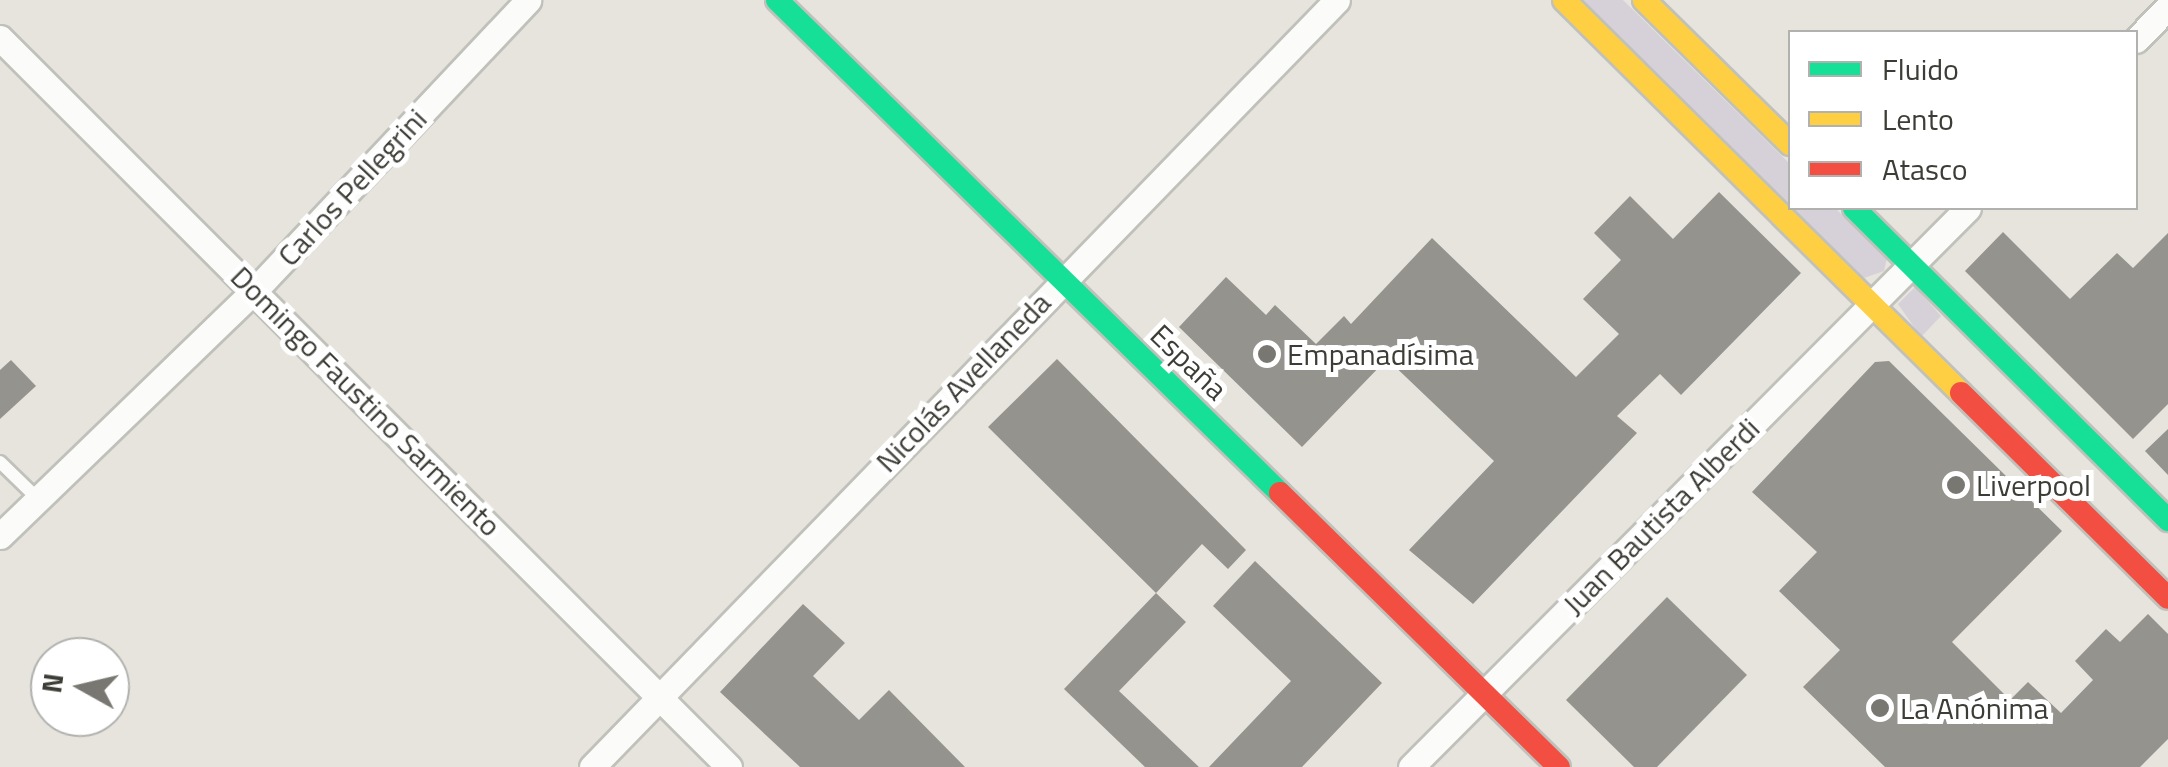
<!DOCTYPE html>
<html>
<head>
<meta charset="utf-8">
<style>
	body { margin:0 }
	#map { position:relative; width:2168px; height:767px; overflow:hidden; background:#e6e4dc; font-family:"Titillium Web",sans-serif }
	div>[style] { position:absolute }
	.green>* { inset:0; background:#d6d1d8 }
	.building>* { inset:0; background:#94938d }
	.roads { filter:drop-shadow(2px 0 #c1c1bb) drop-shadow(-2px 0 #c1c1bb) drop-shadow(0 2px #c1c1bb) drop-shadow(0 -2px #c1c1bb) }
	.lane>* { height:12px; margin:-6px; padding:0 6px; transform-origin:6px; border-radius:6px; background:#fbfbfa }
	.street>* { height:25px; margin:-12.5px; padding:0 12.5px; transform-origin:12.5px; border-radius:12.5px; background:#fbfbfa }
	.fast>* { height:22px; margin:-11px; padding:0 11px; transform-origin:11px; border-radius:11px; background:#16e098 }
	.slow>* { height:22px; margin:-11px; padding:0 11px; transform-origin:11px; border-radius:11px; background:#ffcf43 }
	.jam>* { height:22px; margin:-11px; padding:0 11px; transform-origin:11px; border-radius:11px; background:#f24e42 }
	.dots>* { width:28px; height:28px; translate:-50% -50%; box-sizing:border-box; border:5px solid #fff; border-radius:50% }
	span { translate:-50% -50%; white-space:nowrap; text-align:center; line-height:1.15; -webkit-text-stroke:10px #fff; paint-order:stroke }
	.street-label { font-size:30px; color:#3d3d37 }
	.poi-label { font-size:30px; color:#3d3d37 }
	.left { translate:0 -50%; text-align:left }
	.legend { position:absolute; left:1788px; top:30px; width:350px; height:180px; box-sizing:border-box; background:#fff; border:2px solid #b1b1af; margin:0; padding:12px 18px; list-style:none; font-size:30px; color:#3d3d37 }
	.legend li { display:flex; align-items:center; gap:20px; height:50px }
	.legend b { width:50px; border:2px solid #b1b1af }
	.north { position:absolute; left:30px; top:637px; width:100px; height:100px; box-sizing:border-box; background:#fff; border:2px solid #b1b1af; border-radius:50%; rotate:278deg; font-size:28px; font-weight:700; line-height:40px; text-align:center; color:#3d3d37 }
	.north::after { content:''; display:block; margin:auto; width:35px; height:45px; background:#787771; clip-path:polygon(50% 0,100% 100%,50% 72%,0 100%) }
</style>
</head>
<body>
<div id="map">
	<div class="green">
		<i style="clip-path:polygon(1582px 0,1623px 0,1790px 164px,1790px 205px)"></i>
		<i style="clip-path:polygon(1793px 208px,1835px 208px,1887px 258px,1884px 271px,1864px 278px)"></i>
		<i style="clip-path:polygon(1915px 287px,1941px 316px,1921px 337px,1898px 304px)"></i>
	</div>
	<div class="building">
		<i style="clip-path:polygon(1719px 192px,1801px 273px,1681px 395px,1660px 374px,1617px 416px,1637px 433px,1473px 604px,1409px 550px,1494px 461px,1387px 359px,1302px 447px,1179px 327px,1226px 277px,1266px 315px,1275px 305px,1316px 344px,1344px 316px,1351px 324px,1432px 238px,1576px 377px,1619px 334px,1583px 299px,1621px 260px,1594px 233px,1630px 196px,1673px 239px)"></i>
		<i style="clip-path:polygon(2003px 232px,2070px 299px,2117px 253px,2133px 268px,2168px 233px,2168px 404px,2133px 439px,1965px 271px)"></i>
		<i style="clip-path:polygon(1057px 359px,1246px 550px,1228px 569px,1202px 544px,1156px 593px,988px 427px)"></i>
		<i style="clip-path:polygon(11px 360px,36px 386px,0 419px,0 370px)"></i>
		<i style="clip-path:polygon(1889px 361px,2062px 531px,1952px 642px,2010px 700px,2028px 682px,2061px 713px,2093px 680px,2075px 661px,2106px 629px,2120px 642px,2148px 614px,2168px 634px,2168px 739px,2140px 767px,1885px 767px,1803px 687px,1840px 650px,1779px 591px,1817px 552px,1752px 492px,1875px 362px)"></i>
		<i style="clip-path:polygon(2168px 429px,2168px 475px,2145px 451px)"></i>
		<i style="clip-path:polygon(1255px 561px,1382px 683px,1302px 767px,1209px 767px,1291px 681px,1213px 606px)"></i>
		<i style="clip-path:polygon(1156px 593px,1186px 622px,1119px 691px,1199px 767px,1145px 767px,1064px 689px)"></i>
		<i style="clip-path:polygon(1667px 597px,1747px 675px,1657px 767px,1634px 767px,1566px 700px)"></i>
		<i style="clip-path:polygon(803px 604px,845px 643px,813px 676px,859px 720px,889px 690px,965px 767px,800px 767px,720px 692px)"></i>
	</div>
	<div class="roads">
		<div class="lane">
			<i style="left:0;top:462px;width:53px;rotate:44.2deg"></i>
		</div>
		<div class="street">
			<i style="left:0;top:38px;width:1031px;rotate:45deg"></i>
			<i style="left:2136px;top:40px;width:46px;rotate:-45.9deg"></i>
			<i style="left:0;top:536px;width:356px;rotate:-44deg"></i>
			<i style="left:256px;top:289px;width:397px;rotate:-46.7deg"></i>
			<i style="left:592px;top:767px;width:1069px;rotate:-45.83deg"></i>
			<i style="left:1411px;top:767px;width:789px;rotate:-45.1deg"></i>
		</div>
		<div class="fast">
			<i style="left:777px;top:0;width:704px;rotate:44.42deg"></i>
			<i style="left:1854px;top:208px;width:443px;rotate:44.8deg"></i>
		</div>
		<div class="slow">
			<i style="left:1564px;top:0;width:559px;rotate:44.71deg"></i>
			<i style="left:1644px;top:0;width:205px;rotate:44.6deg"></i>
		</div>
		<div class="jam">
			<i style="left:1961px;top:393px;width:291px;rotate:44.7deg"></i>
			<i style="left:1280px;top:493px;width:391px;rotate:44.5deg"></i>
		</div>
	</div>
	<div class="dots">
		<i style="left:1267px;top:354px;background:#787771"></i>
		<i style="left:1956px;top:485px;background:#787771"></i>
		<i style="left:1880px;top:708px;background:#787771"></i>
	</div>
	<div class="street-label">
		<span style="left:352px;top:187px;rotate:-47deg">Carlos Pellegrini</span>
		<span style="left:1189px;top:362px;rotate:44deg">España</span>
		<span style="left:963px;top:382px;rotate:-46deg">Nicolás Avellaneda</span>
		<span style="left:366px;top:401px;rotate:45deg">Domingo Faustino Sarmiento</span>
		<span style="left:1661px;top:516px;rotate:-45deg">Juan Bautista Alberdi</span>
	</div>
	<div class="poi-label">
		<span class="left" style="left:1287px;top:354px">Empanadísima</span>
		<span class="left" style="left:1976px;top:485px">Liverpool</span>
		<span class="left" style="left:1900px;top:708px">La Anónima</span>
	</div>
	<ul class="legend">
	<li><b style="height:12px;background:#16e098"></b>Fluido</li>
	<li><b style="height:12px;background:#ffcf43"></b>Lento</li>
	<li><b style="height:12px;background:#f24e42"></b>Atasco</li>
	</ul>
	<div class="north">N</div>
</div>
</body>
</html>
